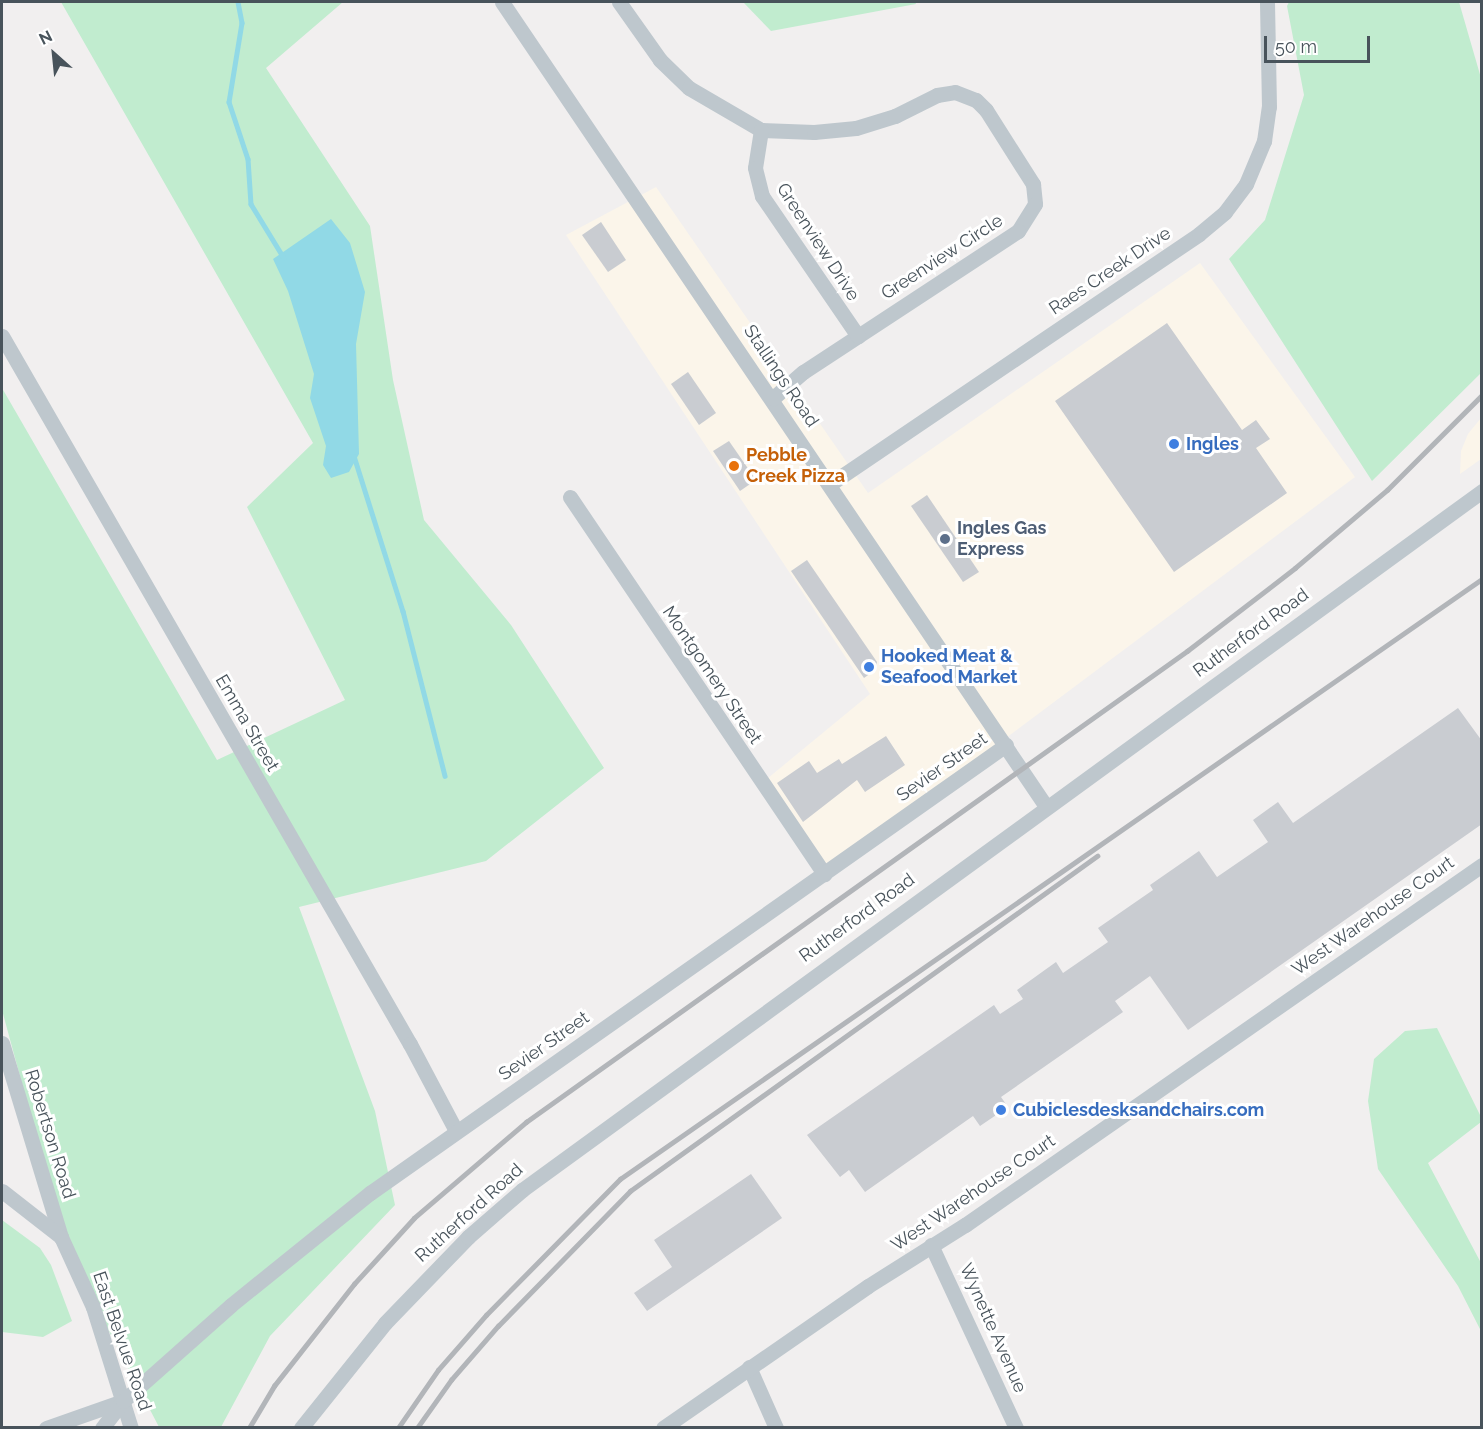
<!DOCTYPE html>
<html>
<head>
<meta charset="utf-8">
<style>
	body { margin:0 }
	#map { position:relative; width:1483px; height:1429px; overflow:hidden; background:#f1efef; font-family:Raleway,sans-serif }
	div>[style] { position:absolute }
	.commercial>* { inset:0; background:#fbf5ea }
	.green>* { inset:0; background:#c1eccf }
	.water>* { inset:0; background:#91d9e6 }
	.stream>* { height:4.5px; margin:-2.25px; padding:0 2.25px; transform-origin:2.25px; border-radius:2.25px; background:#91d9e6 }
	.building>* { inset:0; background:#c9ccd1 }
	.minor>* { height:15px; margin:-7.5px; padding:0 7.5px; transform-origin:7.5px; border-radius:7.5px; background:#bec7cd }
	.rail>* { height:4.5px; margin:-2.25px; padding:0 2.25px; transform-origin:2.25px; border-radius:2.25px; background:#b2b5b9 }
	.dots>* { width:16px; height:16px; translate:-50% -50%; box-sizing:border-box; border:3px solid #fff; border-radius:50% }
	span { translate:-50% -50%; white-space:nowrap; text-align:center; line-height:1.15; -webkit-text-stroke:6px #fff; paint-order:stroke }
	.street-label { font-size:18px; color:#48535b }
	.shop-label { font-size:18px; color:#366cbe; font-weight:700 }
	.left { translate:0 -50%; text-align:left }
	.food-label { font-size:18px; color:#c56008; font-weight:700 }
	.service-label { font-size:18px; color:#4e5e75; font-weight:700 }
	.frame { position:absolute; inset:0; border:3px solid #48535b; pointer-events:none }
	.north { position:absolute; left:24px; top:24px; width:60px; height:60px; -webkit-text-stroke:4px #fff; paint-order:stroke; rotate:333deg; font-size:16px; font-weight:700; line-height:24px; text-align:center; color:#48535b }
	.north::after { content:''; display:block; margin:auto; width:21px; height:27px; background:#48535b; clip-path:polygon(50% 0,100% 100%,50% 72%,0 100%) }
	.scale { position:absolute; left:1264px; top:36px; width:106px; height:27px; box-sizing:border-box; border:3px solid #48535b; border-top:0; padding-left:8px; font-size:18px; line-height:21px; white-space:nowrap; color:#48535b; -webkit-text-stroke:4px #fff; paint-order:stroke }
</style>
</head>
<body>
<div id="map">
	<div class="commercial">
		<i style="clip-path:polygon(656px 187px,868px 493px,1200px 263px,1355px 477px,824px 874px,762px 783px,870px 694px,566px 235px)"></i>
		<i style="clip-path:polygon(1481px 418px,1481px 459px,1460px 474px,1461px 451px,1468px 434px)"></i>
	</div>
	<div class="green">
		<i style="clip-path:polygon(61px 2px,343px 2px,266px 68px,370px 226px,393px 380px,424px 520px,511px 625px,604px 768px,486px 861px,299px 907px,375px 1111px,395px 1205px,270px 1336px,221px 1427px,159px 1427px,68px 1253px,2px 1010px,2px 388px,217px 760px,345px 700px,247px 507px,313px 443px)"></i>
		<i style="clip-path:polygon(743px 2px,915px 2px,916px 4px,771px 31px)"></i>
		<i style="clip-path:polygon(1289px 2px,1459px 2px,1481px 78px,1481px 373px,1372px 481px,1229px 259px,1265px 220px,1304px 95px,1287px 6px)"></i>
		<i style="clip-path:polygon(1437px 1028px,1481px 1117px,1481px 1122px,1428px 1163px,1481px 1263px,1481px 1331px,1458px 1286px,1378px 1169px,1368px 1101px,1374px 1059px,1405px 1031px)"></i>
		<i style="clip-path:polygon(2px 1220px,40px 1248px,51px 1265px,72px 1321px,43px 1337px,2px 1332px)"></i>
	</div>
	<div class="water">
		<i style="clip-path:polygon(331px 219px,350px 243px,365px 292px,356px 344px,359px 454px,349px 472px,331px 478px,323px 465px,326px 446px,310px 398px,314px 374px,288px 291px,273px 259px)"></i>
	</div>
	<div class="stream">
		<i style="left:238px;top:2px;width:21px;rotate:79deg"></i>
		<i style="left:242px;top:23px;width:80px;rotate:99.3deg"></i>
		<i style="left:229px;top:102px;width:60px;rotate:71.6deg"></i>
		<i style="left:248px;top:159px;width:45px;rotate:86.2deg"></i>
		<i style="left:251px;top:204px;width:63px;rotate:58.6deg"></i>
		<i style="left:354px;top:456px;width:163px;rotate:72.5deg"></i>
		<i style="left:403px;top:611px;width:170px;rotate:75.7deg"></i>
	</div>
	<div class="building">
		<i style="clip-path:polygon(601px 222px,626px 260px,608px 272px,582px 235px)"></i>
		<i style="clip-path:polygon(1167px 323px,1242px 430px,1256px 420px,1270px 439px,1256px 448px,1287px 493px,1174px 572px,1055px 401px)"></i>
		<i style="clip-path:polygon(688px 372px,716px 413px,699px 425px,671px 384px)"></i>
		<i style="clip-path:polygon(729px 441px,756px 480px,740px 491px,713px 451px)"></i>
		<i style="clip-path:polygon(927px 495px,979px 572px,963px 582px,911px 506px)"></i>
		<i style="clip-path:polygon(807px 560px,877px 662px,875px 670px,864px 678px,791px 571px)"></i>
		<i style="clip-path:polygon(1458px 708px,1482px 741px,1482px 824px,1188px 1030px,1150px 976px,1115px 1001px,1123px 1012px,1001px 1097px,1008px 1107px,980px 1126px,973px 1116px,865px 1192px,849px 1170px,840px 1177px,807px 1135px,994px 1005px,1000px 1014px,1023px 999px,1017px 990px,1056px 962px,1063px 973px,1108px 942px,1098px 928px,1153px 890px,1150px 885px,1199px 851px,1217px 877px,1268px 842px,1253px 820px,1278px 802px,1293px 823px)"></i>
		<i style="clip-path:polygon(886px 736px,905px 765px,865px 792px,857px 780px,803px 822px,777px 783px,809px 761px,817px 773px,839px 759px,842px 764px)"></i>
		<i style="clip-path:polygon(751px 1174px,782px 1218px,647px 1311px,634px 1293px,672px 1267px,654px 1240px)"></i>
	</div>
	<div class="minor">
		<i style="left:502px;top:2px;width:969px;rotate:55.93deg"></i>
		<i style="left:619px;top:2px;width:71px;rotate:54.7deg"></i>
		<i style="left:660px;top:60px;width:40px;rotate:44deg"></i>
		<i style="left:689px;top:88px;width:83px;rotate:30.3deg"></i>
		<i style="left:761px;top:130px;width:53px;rotate:2.2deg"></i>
		<i style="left:814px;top:132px;width:42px;rotate:-5.4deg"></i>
		<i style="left:856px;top:128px;width:41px;rotate:-17.1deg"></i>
		<i style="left:895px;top:116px;width:47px;rotate:-26.6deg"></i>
		<i style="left:937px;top:95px;width:18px;rotate:-9deg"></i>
		<i style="left:955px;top:92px;width:22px;rotate:21deg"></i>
		<i style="left:976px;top:100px;width:14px;rotate:45deg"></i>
		<i style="left:986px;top:110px;width:88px;rotate:57.6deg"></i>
		<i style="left:1033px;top:184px;width:20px;rotate:84deg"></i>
		<i style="left:1035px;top:204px;width:32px;rotate:122deg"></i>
		<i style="left:1018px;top:231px;width:257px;rotate:146.7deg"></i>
		<i style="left:803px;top:372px;width:40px;rotate:139deg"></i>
		<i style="left:761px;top:130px;width:38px;rotate:99deg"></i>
		<i style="left:755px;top:168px;width:29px;rotate:76deg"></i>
		<i style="left:762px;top:196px;width:170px;rotate:55.6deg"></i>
		<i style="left:2px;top:336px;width:817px;rotate:60.05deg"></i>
		<i style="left:410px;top:1044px;width:98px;rotate:62.1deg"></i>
		<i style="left:830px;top:484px;width:446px;rotate:-34.1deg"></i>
		<i style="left:1199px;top:234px;width:34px;rotate:-40deg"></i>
		<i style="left:1225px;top:212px;width:35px;rotate:-53deg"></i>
		<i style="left:1246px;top:184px;width:47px;rotate:-67.3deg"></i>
		<i style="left:1264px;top:141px;width:34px;rotate:-82deg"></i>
		<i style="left:1269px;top:107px;width:105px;rotate:-91.1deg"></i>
		<i style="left:570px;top:497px;width:455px;rotate:56deg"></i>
		<i style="left:2px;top:1043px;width:203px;rotate:73.1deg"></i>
		<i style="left:2px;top:1191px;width:75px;rotate:37.9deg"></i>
		<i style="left:61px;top:1237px;width:77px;rotate:65.4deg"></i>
		<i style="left:93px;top:1307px;width:127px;rotate:72.6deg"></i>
		<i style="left:931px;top:1245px;width:202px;rotate:65.1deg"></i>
		<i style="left:749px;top:1367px;width:67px;rotate:66.1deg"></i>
		<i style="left:46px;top:1428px;width:82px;rotate:-19.3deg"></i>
		<i style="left:102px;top:1428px;width:34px;rotate:-52deg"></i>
		<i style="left:123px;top:1401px;width:144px;rotate:-41.6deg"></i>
		<i style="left:231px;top:1305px;width:179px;rotate:-38.9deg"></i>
		<i style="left:370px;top:1193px;width:778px;rotate:-35.16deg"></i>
		<i style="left:301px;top:1428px;width:134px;rotate:-51.3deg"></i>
		<i style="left:385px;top:1323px;width:120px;rotate:-46deg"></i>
		<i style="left:468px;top:1237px;width:72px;rotate:-41deg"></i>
		<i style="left:522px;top:1190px;width:1188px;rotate:-36.06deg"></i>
		<i style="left:663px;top:1428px;width:249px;rotate:-34.7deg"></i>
		<i style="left:868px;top:1286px;width:115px;rotate:-32.2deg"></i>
		<i style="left:965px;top:1225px;width:630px;rotate:-34.85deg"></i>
	</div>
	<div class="rail">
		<i style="left:249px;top:1428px;width:49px;rotate:-59.2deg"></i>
		<i style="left:274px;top:1386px;width:130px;rotate:-51.9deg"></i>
		<i style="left:354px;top:1284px;width:89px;rotate:-47.7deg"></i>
		<i style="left:414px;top:1218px;width:148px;rotate:-40.6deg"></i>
		<i style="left:526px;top:1122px;width:812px;rotate:-35.47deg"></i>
		<i style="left:1187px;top:651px;width:136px;rotate:-37.5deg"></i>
		<i style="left:1295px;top:568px;width:121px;rotate:-40.3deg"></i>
		<i style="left:1387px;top:490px;width:134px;rotate:-45deg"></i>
		<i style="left:398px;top:1428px;width:70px;rotate:-55.4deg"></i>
		<i style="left:438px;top:1370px;width:73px;rotate:-48.9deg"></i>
		<i style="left:486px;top:1315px;width:191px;rotate:-45.4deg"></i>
		<i style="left:620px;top:1179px;width:1050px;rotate:-34.84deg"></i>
		<i style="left:417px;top:1428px;width:59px;rotate:-54.7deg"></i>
		<i style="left:451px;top:1380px;width:72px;rotate:-49deg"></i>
		<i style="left:498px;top:1326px;width:189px;rotate:-45.6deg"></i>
		<i style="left:630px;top:1191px;width:575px;rotate:-35.65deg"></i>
	</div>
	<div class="dots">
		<i style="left:1174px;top:444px;background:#3f7fe0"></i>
		<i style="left:734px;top:466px;background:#e8710a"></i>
		<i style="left:945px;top:539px;background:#5c6f8a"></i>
		<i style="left:869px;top:667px;background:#3f7fe0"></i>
		<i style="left:1001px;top:1110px;background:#3f7fe0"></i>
	</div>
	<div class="street-label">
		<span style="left:818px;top:242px;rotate:57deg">Greenview Drive</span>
		<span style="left:942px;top:257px;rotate:-33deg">Greenview Circle</span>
		<span style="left:1110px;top:271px;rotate:-34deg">Raes Creek Drive</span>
		<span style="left:781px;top:376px;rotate:56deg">Stallings Road</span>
		<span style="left:1251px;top:633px;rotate:-36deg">Rutherford Road</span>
		<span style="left:712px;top:675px;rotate:56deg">Montgomery Street</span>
		<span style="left:247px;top:723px;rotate:60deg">Emma Street</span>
		<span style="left:942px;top:767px;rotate:-35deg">Sevier Street</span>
		<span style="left:1373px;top:916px;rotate:-35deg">West Warehouse Court</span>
		<span style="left:857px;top:918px;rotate:-36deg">Rutherford Road</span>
		<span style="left:544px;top:1046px;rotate:-35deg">Sevier Street</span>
		<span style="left:50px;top:1134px;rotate:73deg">Robertson Road</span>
		<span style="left:973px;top:1193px;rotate:-34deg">West Warehouse Court</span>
		<span style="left:469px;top:1213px;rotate:-42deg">Rutherford Road</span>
		<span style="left:993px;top:1328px;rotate:66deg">Wynette Avenue</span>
		<span style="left:122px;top:1341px;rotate:71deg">East Belvue Road</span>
	</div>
	<div class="shop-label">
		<span class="left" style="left:1186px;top:444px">Ingles</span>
		<span class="left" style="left:881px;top:667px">Hooked Meat &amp;<br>Seafood Market</span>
		<span class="left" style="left:1013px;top:1110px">Cubiclesdesksandchairs.com</span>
	</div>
	<div class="food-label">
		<span class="left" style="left:746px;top:466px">Pebble<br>Creek Pizza</span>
	</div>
	<div class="service-label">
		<span class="left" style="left:957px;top:539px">Ingles Gas<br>Express</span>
	</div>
	<div class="frame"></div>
	<div class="north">N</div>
	<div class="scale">50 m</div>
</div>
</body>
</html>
